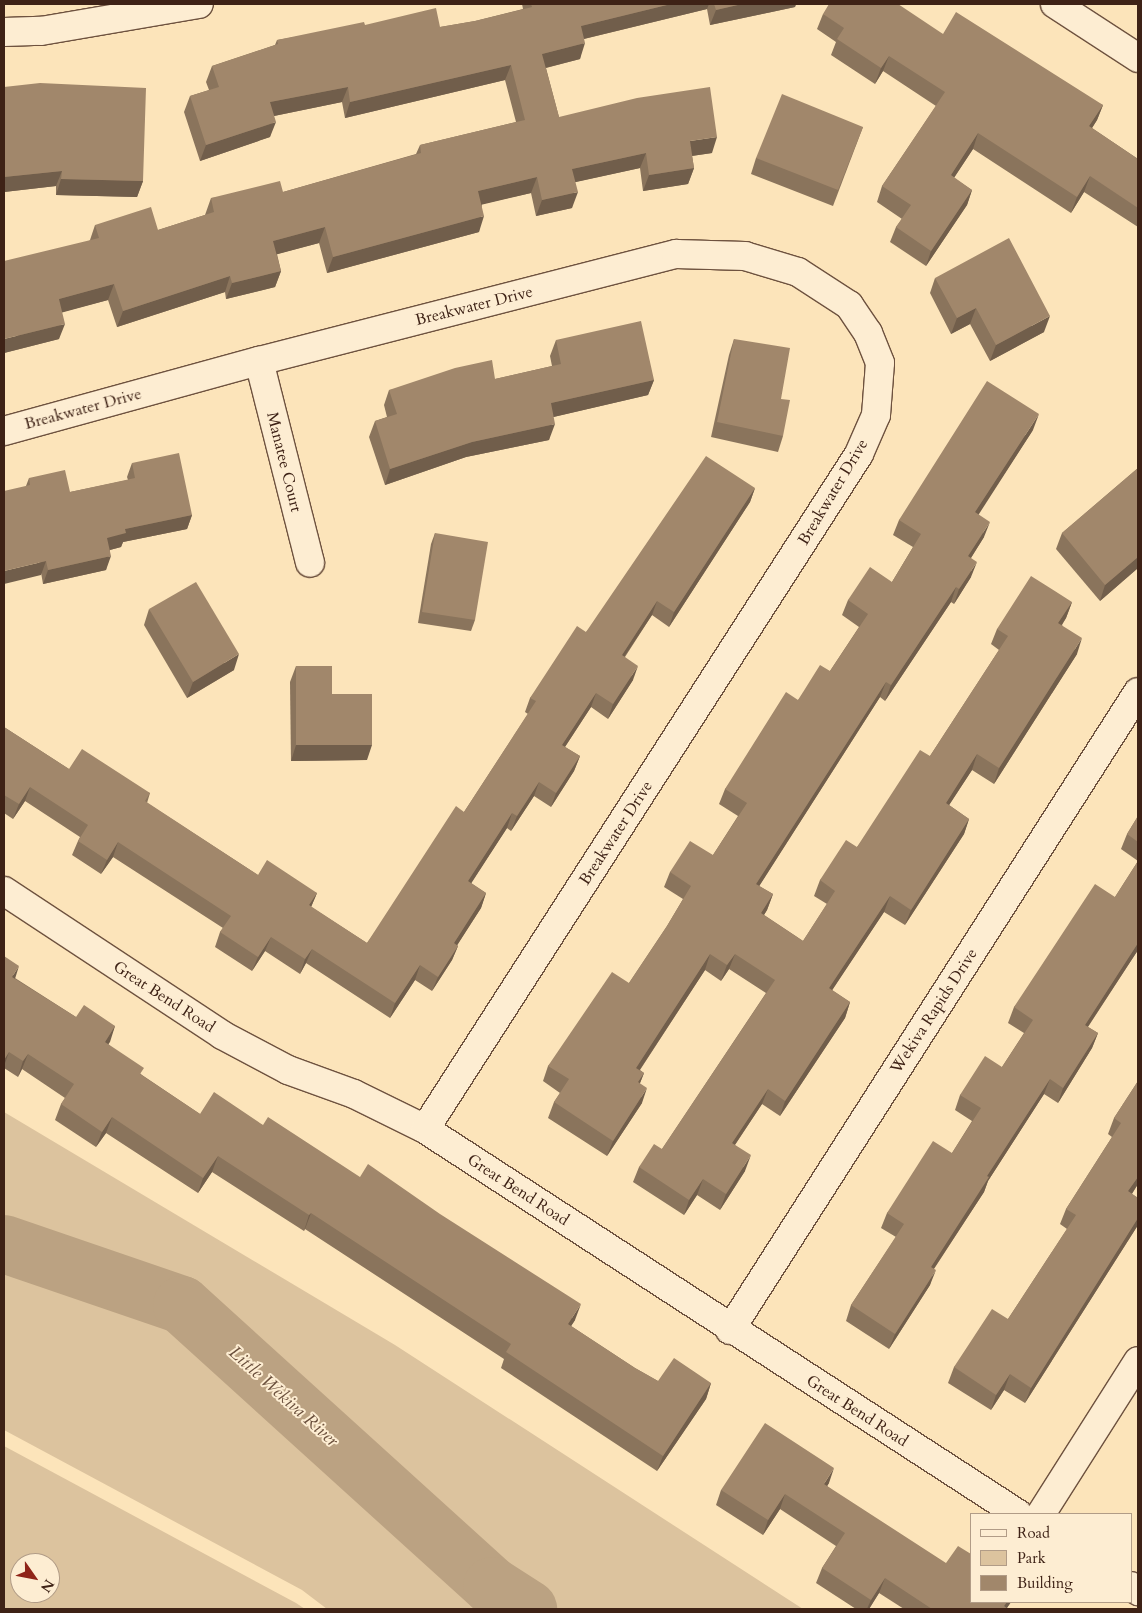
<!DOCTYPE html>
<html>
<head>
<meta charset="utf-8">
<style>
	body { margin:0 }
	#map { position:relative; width:1142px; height:1613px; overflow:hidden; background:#fce4ba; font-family:Cardo,serif }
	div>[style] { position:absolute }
	.green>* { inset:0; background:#dcc39e }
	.river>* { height:58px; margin:-29px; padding:0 29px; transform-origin:29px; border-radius:29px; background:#bba282 }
	.roads { filter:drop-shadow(1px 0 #6e523f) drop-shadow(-1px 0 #6e523f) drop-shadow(0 1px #6e523f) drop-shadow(0 -1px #6e523f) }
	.minor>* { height:28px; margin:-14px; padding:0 14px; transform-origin:14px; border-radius:14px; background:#fdedd2 }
	.wall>* { inset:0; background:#8a745c }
	.shaded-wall>* { inset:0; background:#715e4b }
	.building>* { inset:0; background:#a1876b }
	span { translate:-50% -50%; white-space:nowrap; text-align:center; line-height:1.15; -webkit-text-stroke:4px #fdedd2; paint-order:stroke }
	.street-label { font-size:16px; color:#3e2216 }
	.water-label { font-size:18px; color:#6a4f3c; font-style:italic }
	.frame { position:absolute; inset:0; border:5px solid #3e2216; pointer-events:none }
	.legend { position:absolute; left:970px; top:1513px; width:162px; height:90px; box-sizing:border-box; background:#fdedd2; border:1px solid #b19c87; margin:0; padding:6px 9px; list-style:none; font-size:15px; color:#3e2216 }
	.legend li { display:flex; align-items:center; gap:10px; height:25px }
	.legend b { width:25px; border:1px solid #b19c87 }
	.north { position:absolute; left:10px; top:1553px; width:50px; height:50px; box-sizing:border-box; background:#fdedd2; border:1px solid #b19c87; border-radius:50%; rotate:123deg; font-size:14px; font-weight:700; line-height:20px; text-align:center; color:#3e2216 }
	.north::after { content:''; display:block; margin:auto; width:18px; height:22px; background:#8f2418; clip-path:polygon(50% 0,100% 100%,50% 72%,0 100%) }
</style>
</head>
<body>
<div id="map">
	<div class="green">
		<i style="clip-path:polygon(4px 1112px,395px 1345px,803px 1609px,327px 1609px,302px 1590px,4px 1430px)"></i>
		<i style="clip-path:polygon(evenodd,4px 1446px,296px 1603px,305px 1609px,4px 1609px,4px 1446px,20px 1563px,50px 1563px,50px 1593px,20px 1593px,20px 1563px)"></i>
	</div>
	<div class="river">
		<i style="left:4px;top:1244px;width:188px;rotate:18.9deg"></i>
		<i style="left:182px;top:1305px;width:418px;rotate:42.2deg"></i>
		<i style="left:492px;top:1586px;width:43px;rotate:32.6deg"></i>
	</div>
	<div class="roads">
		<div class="minor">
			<i style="left:1055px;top:4px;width:99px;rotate:33deg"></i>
			<i style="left:4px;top:32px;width:37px;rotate:-2deg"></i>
			<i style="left:41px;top:31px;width:160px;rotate:-9.7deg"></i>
			<i style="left:259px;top:361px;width:208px;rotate:75.8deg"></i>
			<i style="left:4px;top:431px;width:264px;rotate:-15.4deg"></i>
			<i style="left:259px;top:361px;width:431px;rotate:-14.4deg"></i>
			<i style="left:676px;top:254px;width:69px;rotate:1.7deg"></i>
			<i style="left:745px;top:256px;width:55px;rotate:16.8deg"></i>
			<i style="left:798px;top:272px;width:61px;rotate:32.9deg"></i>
			<i style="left:849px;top:305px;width:34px;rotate:56deg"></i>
			<i style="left:868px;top:333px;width:32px;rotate:68deg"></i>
			<i style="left:880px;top:363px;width:52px;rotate:94.4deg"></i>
			<i style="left:876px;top:415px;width:43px;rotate:113.6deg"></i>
			<i style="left:859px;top:454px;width:802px;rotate:122.74deg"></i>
			<i style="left:4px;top:891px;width:261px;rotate:33.4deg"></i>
			<i style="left:222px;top:1035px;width:75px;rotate:27.9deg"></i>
			<i style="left:288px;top:1070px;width:70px;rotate:20deg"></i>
			<i style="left:354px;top:1094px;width:79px;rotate:26.2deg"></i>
			<i style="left:425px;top:1129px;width:707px;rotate:32.99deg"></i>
			<i style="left:730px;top:1330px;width:757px;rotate:-57.4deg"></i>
			<i style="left:1041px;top:1514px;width:181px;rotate:-57.6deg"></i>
			<i style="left:1131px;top:1586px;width:9px;rotate:36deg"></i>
		</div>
	</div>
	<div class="wall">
		<i style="clip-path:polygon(522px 4px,796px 4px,795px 7px,710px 25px,707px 9px,584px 39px,580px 59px,546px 68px,559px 117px,712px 153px,692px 156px,694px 168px,688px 184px,643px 191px,640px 168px,575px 182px,572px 208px,536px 216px,531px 193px,482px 204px,479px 232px,327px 273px,319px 243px,277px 254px,281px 271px,275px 287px,226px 299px,225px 292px,117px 327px,108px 300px,62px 312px,59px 339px,4px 353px,90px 240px,95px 225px,158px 230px,205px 215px,211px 198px,283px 192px,416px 154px,420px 145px,516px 122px,505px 80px,345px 118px,342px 102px,274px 116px,270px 137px,200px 161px,184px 112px,190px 96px,209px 90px,206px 82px,212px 66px,275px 45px,277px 40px,365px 25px,440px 27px,475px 21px,523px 9px)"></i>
		<i style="clip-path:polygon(823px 14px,943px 34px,1103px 105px,1097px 120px,1092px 128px,1138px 159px,1138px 227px,1084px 192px,1071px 213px,973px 149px,954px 178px,972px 190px,967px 205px,926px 266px,890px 242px,896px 227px,902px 219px,877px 202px,882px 186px,936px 106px,883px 71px,875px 84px,831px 55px,836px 42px,817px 29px)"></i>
		<i style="clip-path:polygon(4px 87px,143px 181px,137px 197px,56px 195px,56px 186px,4px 192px)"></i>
		<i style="clip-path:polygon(863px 127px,833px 206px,751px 174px,756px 158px)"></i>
		<i style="clip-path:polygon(935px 278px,1044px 332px,990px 361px,970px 324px,951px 334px,930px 293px)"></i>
		<i style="clip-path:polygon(734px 339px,781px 399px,783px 436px,778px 452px,711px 437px,729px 355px)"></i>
		<i style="clip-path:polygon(556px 340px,654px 380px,648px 395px,553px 417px,549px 440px,466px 457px,385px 485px,369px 437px,375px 421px,387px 417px,384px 405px,389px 390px,495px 379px,552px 366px,550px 356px)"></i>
		<i style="clip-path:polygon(1033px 430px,978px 514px,984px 537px,971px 558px,971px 577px,954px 604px,951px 602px,885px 701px,880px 697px,759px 886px,773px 894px,767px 910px,764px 915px,803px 941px,827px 904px,814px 896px,820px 880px,857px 847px,930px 756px,999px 650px,991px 644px,997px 629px,1072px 602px,1066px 618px,1062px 625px,1077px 654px,994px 784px,972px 770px,949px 805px,969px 819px,964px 834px,905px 925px,884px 912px,832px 990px,850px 1002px,845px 1018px,780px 1116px,762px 1104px,735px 1145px,745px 1171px,720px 1210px,697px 1195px,684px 1215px,633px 1182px,639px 1167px,662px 1149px,766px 993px,729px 969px,721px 981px,705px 970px,640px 1070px,644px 1073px,640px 1083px,642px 1103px,607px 1156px,548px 1118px,554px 1102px,560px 1093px,543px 1081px,548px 1066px,629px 983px,667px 926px,683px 899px,664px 887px,670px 872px,713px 855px,738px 816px,719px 804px,725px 789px,798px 700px,830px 671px,859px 627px,842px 615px,848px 600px,892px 582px,913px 547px,893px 535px,899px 520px)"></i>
		<i style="clip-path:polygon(132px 463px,192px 515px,187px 529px,123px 542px,121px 547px,110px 550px,106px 570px,43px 584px,26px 486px,29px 478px,70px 492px,128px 480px,127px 477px)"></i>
		<i style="clip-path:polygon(1138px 468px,1138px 568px,1100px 601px,1056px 549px,1062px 533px)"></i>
		<i style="clip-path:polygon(755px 488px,750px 502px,669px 627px,652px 615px,625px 657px,633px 680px,608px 719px,591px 707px,565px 747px,580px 756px,574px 771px,551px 807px,534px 796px,511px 831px,507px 828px,471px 883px,486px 893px,481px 908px,457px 945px,458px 946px,452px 960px,432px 991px,415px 980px,390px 1018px,306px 963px,300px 974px,265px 951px,252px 971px,215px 947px,220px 932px,223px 928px,113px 857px,101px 874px,72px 855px,78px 841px,80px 837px,25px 801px,13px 819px,4px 813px,4px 727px,69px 769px,150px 793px,147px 803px,258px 875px,317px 893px,311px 907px,367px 943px,464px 812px,528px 714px,525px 712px,530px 698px,586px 632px)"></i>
		<i style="clip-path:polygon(435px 533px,475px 620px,471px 631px,418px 623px,431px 544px)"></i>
		<i style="clip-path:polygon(149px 609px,234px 670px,187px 698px,144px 625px)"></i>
		<i style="clip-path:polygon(296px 666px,332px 694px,367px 760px,291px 761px,290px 682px)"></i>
		<i style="clip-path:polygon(1138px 816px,1138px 861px,1121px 849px,1127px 834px)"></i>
		<i style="clip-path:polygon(1138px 861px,1138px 950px,1088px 1027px,1098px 1033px,1092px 1048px,1058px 1103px,1044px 1094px,988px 1181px,984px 1192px,934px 1269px,930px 1285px,889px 1349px,846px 1321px,851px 1305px,896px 1237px,881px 1228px,887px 1213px,952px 1153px,972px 1121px,955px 1110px,960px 1095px,1002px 1067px,1024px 1033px,1008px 1023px,1014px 1007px,1115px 897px)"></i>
		<i style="clip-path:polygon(4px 956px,15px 978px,76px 1017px,115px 1026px,108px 1044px,142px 1075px,200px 1114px,263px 1125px,575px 1320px,571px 1326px,635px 1368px,658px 1381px,711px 1383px,706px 1399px,657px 1471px,501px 1368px,504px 1359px,305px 1229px,304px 1231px,212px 1172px,198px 1193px,106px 1133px,96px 1147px,55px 1120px,61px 1104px,65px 1098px,22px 1069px,18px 1077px,4px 1068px)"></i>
		<i style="clip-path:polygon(1138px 1081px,1138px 1184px,1132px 1194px,1138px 1198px,1138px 1225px,1025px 1403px,1004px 1390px,991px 1410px,948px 1383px,954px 1367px,1008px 1319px,1067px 1229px,1060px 1224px,1066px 1209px,1112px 1137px,1108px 1134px,1114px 1118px)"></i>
		<i style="clip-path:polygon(829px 1483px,827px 1486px,971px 1602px,1011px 1602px,1007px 1608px,1008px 1609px,904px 1609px,879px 1593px,869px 1609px,856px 1609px,816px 1583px,822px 1568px,836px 1546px,780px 1509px,763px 1535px,716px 1505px,721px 1490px)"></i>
	</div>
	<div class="shaded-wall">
		<i style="clip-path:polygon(671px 4px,709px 4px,707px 9px,575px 41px,581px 26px)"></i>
		<i style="clip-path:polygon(742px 4px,796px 4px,795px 7px,710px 25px,716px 10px)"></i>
		<i style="clip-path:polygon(585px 43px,580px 59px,537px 70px,542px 54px)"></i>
		<i style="clip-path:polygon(889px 56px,883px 71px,875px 84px,881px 68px)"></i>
		<i style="clip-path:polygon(511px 65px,505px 80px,345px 118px,350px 102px)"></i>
		<i style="clip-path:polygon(348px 87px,342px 102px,264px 118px,270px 102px)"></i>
		<i style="clip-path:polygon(1103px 105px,1097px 120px,1083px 142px,1089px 126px)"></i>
		<i style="clip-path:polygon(276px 122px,270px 137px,200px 161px,206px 145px)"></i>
		<i style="clip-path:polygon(978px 133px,973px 149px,945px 191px,951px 175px)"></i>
		<i style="clip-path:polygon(717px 137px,712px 153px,684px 157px,690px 141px)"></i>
		<i style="clip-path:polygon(646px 153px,640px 168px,567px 184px,572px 169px)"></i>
		<i style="clip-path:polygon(694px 168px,688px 184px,643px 191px,649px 175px)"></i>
		<i style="clip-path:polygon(62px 171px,56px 186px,4px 192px,4px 177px)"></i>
		<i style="clip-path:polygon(1090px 176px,1084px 192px,1071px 213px,1077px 197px)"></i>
		<i style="clip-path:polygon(537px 177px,531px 193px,472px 207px,478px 191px)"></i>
		<i style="clip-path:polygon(61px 179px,143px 181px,137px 197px,56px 195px)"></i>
		<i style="clip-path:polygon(972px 190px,967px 205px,926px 266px,931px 251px)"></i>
		<i style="clip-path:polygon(578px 192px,572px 208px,536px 216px,542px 200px)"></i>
		<i style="clip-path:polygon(484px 216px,479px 232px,327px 273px,333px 257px)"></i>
		<i style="clip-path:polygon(325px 227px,319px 243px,267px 257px,273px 241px)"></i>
		<i style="clip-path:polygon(281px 271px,275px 287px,226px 299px,232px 283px)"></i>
		<i style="clip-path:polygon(230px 276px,225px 292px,117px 327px,123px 311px)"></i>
		<i style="clip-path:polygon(114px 284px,108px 300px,53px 315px,59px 299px)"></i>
		<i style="clip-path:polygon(976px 308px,970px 324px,951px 334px,957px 318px)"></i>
		<i style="clip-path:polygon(1050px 316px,1044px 332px,990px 361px,996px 345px)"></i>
		<i style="clip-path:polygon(65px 324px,59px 339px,4px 353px,4px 339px)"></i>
		<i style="clip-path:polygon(654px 380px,648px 395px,545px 419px,551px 403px)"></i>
		<i style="clip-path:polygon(1039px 414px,1033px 430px,970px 528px,975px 512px)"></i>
		<i style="clip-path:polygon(555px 424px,549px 440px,466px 457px,385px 485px,390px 469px,472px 442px)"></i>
		<i style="clip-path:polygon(755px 488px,750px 502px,669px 627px,674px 612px)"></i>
		<i style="clip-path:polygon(192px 515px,187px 529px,123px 542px,121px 547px,102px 552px,107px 538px,125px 529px)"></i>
		<i style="clip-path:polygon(990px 522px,984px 537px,962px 572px,968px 556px)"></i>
		<i style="clip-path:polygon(111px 556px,106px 570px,43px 584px,48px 570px)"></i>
		<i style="clip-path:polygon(1138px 557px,1138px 568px,1100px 601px,1105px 585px)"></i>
		<i style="clip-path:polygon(46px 561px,41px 575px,4px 584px,4px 571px)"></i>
		<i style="clip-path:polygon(977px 562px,971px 577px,954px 604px,959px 589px)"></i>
		<i style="clip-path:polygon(956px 587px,951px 602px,885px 701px,891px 685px)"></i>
		<i style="clip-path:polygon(657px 601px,652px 615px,616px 669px,622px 655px)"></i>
		<i style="clip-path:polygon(1072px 602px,1066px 618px,1053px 638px,1058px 623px)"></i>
		<i style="clip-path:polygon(1082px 638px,1077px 654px,994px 784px,999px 768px)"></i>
		<i style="clip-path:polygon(239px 654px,234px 670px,187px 698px,193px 682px)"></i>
		<i style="clip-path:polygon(638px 666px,633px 680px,608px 719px,613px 704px)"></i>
		<i style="clip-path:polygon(886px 682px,880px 697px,751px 899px,756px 884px)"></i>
		<i style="clip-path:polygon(596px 693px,591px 707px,557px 759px,562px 745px)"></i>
		<i style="clip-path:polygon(296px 745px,372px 745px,367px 760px,291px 761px)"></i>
		<i style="clip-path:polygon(977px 754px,972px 770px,940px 819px,946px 803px)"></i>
		<i style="clip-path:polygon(580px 756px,574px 771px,551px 807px,556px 793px)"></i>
		<i style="clip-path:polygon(539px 782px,534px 796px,511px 831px,517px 816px)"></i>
		<i style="clip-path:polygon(30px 787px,25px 801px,13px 819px,19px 804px)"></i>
		<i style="clip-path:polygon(512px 813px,507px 828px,463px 896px,468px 881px)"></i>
		<i style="clip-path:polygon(969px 819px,964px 834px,905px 925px,911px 910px)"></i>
		<i style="clip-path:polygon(118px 842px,113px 857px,101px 874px,107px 860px)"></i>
		<i style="clip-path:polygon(317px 893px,311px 907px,309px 905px)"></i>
		<i style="clip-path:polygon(486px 893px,481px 908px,449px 958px,454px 943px)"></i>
		<i style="clip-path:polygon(773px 894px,767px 910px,755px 929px,761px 913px)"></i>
		<i style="clip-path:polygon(890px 896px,884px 912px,823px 1004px,829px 988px)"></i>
		<i style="clip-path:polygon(271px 937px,265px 951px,252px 971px,258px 957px)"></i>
		<i style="clip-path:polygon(1138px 943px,1138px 950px,1079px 1040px,1085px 1025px)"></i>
		<i style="clip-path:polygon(458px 946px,452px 960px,432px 991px,438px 977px)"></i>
		<i style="clip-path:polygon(312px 949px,306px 963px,300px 974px,305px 959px)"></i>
		<i style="clip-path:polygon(710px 954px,705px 970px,631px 1083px,636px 1068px)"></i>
		<i style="clip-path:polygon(735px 954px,729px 969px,721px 981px,727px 965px)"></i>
		<i style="clip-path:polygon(420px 965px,415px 980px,390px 1018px,395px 1003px)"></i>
		<i style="clip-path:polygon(19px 966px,14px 982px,12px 977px)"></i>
		<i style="clip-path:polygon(850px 1002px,845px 1018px,780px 1116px,785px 1101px)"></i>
		<i style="clip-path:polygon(115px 1026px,110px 1042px,99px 1057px,105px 1042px)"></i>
		<i style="clip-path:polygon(1098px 1033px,1092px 1048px,1058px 1103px,1063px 1088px)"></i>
		<i style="clip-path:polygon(9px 1052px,4px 1066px,4px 1060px)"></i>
		<i style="clip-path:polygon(28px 1054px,22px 1069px,18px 1077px,23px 1061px)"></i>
		<i style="clip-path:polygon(644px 1073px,638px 1088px,638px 1082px)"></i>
		<i style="clip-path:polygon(1050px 1079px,1044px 1094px,988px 1181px,984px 1192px,925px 1282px,931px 1267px,987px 1176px)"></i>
		<i style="clip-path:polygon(647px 1088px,642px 1103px,607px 1156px,613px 1141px)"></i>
		<i style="clip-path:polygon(768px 1089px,762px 1104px,726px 1158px,732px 1143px)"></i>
		<i style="clip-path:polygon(112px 1117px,106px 1133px,96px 1147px,102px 1132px)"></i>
		<i style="clip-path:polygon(751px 1155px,745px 1171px,720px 1210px,726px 1194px)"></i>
		<i style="clip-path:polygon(218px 1156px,212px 1172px,198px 1193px,203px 1178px)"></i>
		<i style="clip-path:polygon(1138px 1177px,1138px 1184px,1123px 1207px,1128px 1191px)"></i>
		<i style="clip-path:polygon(703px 1179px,697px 1195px,684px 1215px,689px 1200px)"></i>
		<i style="clip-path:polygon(311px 1213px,305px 1229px,304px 1231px,309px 1215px)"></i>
		<i style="clip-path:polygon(1138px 1218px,1138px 1225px,1025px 1403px,1031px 1388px)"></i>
		<i style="clip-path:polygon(936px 1270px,930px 1285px,889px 1349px,895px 1334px)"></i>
		<i style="clip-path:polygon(581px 1304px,575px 1320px,562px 1340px,568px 1324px)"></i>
		<i style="clip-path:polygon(1010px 1374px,1004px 1390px,991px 1410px,996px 1395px)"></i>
		<i style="clip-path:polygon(711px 1383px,706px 1399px,657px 1471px,663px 1456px)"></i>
		<i style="clip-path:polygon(834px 1468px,829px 1483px,819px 1499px,824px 1484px)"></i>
		<i style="clip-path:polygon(785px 1494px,780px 1509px,763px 1535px,768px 1520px)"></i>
		<i style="clip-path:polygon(885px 1578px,879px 1593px,869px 1609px,867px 1609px,871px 1600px)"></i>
		<i style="clip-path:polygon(1007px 1602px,1011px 1602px,1006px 1609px,1004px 1606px)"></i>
	</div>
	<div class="building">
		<i style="clip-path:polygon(531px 4px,671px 4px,581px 26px,585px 43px,542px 54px,559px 117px,637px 98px,710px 87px,717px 137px,690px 141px,694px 168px,649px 175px,646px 153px,572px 169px,578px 192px,542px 200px,537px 177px,478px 191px,484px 216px,333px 257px,325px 227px,273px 241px,281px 271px,232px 283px,230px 276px,123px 311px,114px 284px,59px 299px,65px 324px,4px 339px,4px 261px,99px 238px,95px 225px,151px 207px,158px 230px,214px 212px,211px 198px,280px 181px,283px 192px,421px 153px,420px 145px,525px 120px,511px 65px,350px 102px,348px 87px,270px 102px,276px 122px,206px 145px,190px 96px,219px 87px,212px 66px,278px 44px,277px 40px,364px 22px,365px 25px,436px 8px,440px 27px,475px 21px,532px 7px)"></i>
		<i style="clip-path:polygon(714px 4px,742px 4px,716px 10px)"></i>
		<i style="clip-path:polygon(829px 4px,898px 4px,943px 34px,956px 12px,1103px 105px,1089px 126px,1138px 159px,1138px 208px,1090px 176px,1077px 197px,978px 133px,951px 175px,972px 190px,931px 251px,896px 227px,911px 205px,882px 186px,945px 92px,889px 56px,881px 68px,837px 39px,844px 28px,823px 14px)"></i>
		<i style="clip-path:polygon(40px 83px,146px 88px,143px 181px,61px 179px,62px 171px,4px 177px,4px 87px)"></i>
		<i style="clip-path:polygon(782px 94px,863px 127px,838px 190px,756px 158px)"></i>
		<i style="clip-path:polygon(1009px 238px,1050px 316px,996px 345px,976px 308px,957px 318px,935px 278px)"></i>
		<i style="clip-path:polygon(641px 321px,654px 380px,551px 403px,555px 424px,472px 442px,390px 469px,375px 421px,397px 414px,389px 390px,455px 368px,492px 360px,495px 379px,561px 364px,556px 340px)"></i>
		<i style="clip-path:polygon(734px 339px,790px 348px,781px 399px,790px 400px,783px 436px,717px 422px)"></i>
		<i style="clip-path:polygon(987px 381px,1039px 414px,975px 512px,990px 522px,968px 556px,977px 562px,959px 589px,956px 587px,891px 685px,886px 682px,756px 884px,773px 894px,761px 913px,803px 941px,835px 891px,820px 880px,846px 840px,857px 847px,920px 750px,930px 756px,1008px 636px,997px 629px,1031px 576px,1072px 602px,1058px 623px,1082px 638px,999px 768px,977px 754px,946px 803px,969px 819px,911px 910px,890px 896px,829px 988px,850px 1002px,785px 1101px,768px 1089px,732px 1143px,751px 1155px,726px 1194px,703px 1179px,689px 1200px,639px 1167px,654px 1144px,662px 1149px,775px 980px,735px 954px,727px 965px,710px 954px,636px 1068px,644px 1073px,638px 1082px,647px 1088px,613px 1141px,554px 1102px,569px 1079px,548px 1066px,612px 972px,629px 983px,667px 926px,691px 886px,670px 872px,690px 841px,713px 855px,747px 803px,725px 789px,786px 692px,798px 700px,820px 665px,830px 671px,868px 614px,848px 600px,870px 567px,892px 582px,921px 534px,899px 520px)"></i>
		<i style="clip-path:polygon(179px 453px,192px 515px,125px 529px,126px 533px,107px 538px,111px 556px,48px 570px,46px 561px,4px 571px,4px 491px,30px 485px,29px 478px,65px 470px,70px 492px,135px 478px,132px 463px)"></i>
		<i style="clip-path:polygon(706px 456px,755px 488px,674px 612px,657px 601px,622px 655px,638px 666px,613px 704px,596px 693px,562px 745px,580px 756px,556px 793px,539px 782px,517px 816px,512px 813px,468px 881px,486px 893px,454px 943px,458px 946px,438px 977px,420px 965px,395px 1003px,312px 949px,305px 959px,271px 937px,258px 957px,220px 932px,231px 916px,118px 842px,107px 860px,78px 841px,88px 825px,30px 787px,19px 804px,4px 795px,4px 727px,69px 769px,82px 749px,150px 793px,145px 801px,258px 875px,267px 860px,317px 893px,309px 905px,367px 943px,456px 806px,464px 812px,536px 701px,530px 698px,577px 626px,586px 632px)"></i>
		<i style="clip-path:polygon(1138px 468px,1138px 557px,1105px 585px,1062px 533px)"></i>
		<i style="clip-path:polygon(435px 533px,488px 542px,475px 620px,422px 612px)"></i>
		<i style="clip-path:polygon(196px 582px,239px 654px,193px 682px,149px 609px)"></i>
		<i style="clip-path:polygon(296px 666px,332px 666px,332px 694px,372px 694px,372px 745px,296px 745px)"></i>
		<i style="clip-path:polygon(1138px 816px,1138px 842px,1127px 834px)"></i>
		<i style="clip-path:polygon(1138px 861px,1138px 943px,1085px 1025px,1098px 1033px,1063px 1088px,1050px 1079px,987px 1176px,989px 1177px,931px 1267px,936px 1270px,895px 1334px,851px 1305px,904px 1224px,887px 1213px,933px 1141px,952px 1153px,981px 1108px,960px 1095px,985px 1056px,1002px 1067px,1033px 1020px,1014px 1007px,1095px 884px,1115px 897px)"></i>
		<i style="clip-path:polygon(4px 956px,19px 966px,12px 977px,76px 1017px,84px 1005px,115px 1026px,105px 1042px,144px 1068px,140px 1074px,200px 1114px,214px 1092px,263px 1125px,268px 1117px,360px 1177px,368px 1164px,440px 1214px,581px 1304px,568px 1324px,635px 1368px,658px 1381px,674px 1358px,711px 1383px,663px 1456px,506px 1352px,511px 1344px,311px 1213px,309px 1215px,218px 1156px,203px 1178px,112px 1117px,102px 1132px,61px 1104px,74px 1084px,28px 1054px,23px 1061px,9px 1052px,4px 1060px)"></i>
		<i style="clip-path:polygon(1138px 1081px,1138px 1177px,1128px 1191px,1138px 1198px,1138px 1218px,1031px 1388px,1010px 1374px,996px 1395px,954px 1367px,992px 1309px,1008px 1319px,1076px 1215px,1066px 1209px,1121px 1123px,1114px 1118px)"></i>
		<i style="clip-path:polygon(765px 1423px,834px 1468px,824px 1484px,946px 1563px,958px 1546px,971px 1554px,971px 1602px,1007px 1602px,1004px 1606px,1008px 1609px,932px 1609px,885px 1578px,871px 1600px,822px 1568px,845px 1533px,785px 1494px,768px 1520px,721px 1490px)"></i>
	</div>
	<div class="street-label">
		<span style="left:474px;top:306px;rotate:-14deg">Breakwater Drive</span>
		<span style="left:83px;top:409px;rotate:-15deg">Breakwater Drive</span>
		<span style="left:284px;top:462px;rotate:76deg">Manatee Court</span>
		<span style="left:833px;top:492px;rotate:-59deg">Breakwater Drive</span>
		<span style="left:616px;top:833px;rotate:-57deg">Breakwater Drive</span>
		<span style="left:164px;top:997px;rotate:33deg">Great Bend Road</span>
		<span style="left:934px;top:1011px;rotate:-57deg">Wekiva Rapids Drive</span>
		<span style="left:518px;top:1190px;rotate:33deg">Great Bend Road</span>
		<span style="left:857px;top:1411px;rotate:33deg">Great Bend Road</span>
	</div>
	<div class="water-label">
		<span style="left:283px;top:1397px;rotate:42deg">Little Wekiva River</span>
	</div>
	<div class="frame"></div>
	<ul class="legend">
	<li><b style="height:6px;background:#fdedd2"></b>Road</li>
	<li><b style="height:14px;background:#dcc39e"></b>Park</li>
	<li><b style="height:14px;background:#a1876b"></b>Building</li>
	</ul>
	<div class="north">N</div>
</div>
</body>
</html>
